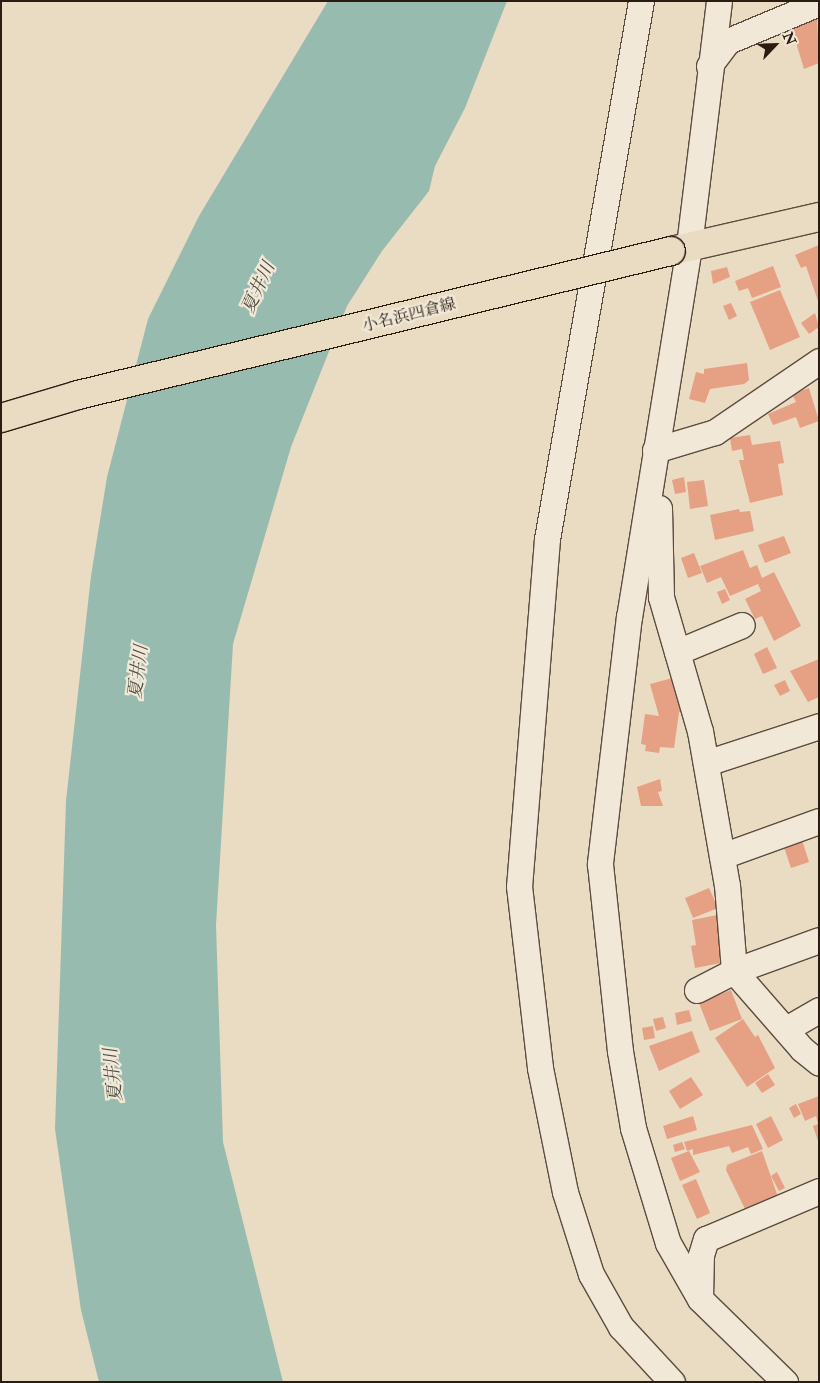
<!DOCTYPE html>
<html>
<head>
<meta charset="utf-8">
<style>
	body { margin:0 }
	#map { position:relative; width:820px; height:1383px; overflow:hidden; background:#eadbc3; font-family:"IM FELL Double Pica","Noto Serif JP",serif }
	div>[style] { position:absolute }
	.water>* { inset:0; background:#98bbaf }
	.building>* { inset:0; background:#e6a083 }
	.roads { filter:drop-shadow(1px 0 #5b4c3e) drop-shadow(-1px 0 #5b4c3e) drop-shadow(0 1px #5b4c3e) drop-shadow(0 -1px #5b4c3e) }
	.minor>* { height:25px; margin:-12.5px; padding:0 12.5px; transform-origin:12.5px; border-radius:12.5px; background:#f1e8d8 }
	.major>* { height:28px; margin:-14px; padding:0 14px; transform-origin:14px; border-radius:14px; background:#eadbc3 }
	.bridges { filter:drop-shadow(1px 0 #2b1c12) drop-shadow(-1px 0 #2b1c12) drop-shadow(0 1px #2b1c12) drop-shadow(0 -1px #2b1c12) }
	.major-bridge>* { height:28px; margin:-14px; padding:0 14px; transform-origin:14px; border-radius:14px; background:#eadbc3 }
	span { translate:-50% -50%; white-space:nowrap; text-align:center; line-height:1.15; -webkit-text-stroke:4.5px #f1e8d8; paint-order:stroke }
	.street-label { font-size:16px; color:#2b1c12 }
	.water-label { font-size:18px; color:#4c4c41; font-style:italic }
	.frame { position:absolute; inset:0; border:2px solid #2b1c12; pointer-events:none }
	.north { position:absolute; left:750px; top:20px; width:50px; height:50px; -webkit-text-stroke:4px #f1e8d8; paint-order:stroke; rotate:66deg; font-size:14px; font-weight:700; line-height:20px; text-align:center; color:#2b1c12 }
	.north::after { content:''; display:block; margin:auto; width:18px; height:22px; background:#2b1c12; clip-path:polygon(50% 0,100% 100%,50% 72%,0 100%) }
</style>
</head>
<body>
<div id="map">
	<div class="water">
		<i style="clip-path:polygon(328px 1px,507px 1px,465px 108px,435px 166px,429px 191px,382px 251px,347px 306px,291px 447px,233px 644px,216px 925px,223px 1142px,283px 1382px,99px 1382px,81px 1310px,55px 1129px,66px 801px,91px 576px,107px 477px,148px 319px,199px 216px)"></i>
	</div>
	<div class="building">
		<i style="clip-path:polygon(817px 16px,819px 63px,804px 69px,791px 26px)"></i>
		<i style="clip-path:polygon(819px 245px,819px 304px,806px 266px,801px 268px,795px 255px)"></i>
		<i style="clip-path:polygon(773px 266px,781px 287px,752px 298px,748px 288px,739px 291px,735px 281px)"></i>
		<i style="clip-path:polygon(727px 267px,730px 277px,713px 284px,711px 271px)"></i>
		<i style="clip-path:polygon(780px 290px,800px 337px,770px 350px,750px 302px)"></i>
		<i style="clip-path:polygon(731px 303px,737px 316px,729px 320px,723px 306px)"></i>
		<i style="clip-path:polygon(815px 313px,819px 327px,809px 334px,801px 323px)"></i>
		<i style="clip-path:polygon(747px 363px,749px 380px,744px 384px,710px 389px,705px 403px,689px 399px,696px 372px,704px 374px,704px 369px)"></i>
		<i style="clip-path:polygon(809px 388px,819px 421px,800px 428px,796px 417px,773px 425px,768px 414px,796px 402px,792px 394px)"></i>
		<i style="clip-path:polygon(750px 435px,752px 445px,780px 441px,784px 463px,778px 464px,783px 495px,750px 503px,739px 460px,744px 460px,742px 449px,732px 451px,730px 438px)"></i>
		<i style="clip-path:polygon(684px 477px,686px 492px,675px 494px,672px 480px)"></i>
		<i style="clip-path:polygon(704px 480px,708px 506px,690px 509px,687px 482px)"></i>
		<i style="clip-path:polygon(739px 509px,740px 512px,750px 511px,754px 531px,715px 540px,710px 515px)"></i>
		<i style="clip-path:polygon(784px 536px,791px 553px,765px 563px,758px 545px)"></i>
		<i style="clip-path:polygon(743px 550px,750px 568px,757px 565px,762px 578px,774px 572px,801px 626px,774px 641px,762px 616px,755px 619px,745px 599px,761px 591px,758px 584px,730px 596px,721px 577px,707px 583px,700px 566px)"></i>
		<i style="clip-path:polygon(694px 553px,702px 573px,688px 578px,681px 558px)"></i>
		<i style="clip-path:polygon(725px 589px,730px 600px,722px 604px,717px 592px)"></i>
		<i style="clip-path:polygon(767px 647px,777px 668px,763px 674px,754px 654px)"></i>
		<i style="clip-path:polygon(819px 659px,819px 697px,808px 702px,790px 671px)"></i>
		<i style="clip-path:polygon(680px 676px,689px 710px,679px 712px,674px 748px,660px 747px,659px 753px,645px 751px,646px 745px,641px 744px,645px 714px,659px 716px,650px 684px)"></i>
		<i style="clip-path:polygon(785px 680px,790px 691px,780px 696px,774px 685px)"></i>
		<i style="clip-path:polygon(660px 779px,662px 791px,658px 792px,663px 806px,641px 806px,637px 787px)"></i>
		<i style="clip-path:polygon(800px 834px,809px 862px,791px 868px,782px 841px)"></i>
		<i style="clip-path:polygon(709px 888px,718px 908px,693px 918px,685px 898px)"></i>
		<i style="clip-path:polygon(717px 915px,726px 962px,695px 968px,691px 946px,696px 945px,692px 920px)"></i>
		<i style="clip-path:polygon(731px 990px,742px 1019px,710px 1031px,699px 1003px)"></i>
		<i style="clip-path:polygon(689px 1010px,692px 1021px,677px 1025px,675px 1013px)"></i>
		<i style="clip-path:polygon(663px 1017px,666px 1028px,656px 1031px,653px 1019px)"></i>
		<i style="clip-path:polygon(743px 1019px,755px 1037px,758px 1035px,775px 1068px,747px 1087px,715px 1038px)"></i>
		<i style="clip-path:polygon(653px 1026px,655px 1038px,644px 1040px,642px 1028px)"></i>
		<i style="clip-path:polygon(692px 1031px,700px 1052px,659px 1071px,649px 1046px)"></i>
		<i style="clip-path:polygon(768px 1074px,775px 1085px,762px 1093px,755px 1083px)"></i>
		<i style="clip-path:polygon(691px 1077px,703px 1095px,680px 1109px,669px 1091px)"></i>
		<i style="clip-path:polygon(819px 1096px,819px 1141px,818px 1141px,813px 1126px,818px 1124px,816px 1116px,805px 1121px,798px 1104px)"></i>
		<i style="clip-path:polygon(796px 1104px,801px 1114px,794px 1118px,789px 1108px)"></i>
		<i style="clip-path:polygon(693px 1116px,697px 1130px,667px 1139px,663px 1126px)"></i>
		<i style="clip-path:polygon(771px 1116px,783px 1140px,768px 1148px,756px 1124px)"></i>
		<i style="clip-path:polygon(752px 1125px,763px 1149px,751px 1154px,748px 1147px,732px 1153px,729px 1146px,693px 1155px,693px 1149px,687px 1151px,684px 1142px)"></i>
		<i style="clip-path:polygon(682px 1142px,685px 1149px,675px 1152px,673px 1145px)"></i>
		<i style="clip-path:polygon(689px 1151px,700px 1172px,680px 1181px,671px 1158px)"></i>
		<i style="clip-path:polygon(762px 1151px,778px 1197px,746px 1211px,726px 1170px,727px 1165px)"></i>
		<i style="clip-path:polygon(777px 1172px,785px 1188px,779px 1191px,771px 1176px)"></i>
		<i style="clip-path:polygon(696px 1179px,710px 1213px,697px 1219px,682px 1185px)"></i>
	</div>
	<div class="roads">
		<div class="minor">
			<i style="left:641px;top:1px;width:546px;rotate:99.91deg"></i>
			<i style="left:547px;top:539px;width:348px;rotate:94.6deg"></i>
			<i style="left:519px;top:886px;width:183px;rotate:83.4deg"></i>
			<i style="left:540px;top:1068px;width:126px;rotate:78.6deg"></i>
			<i style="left:565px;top:1192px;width:86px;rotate:72.4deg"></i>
			<i style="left:591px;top:1274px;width:61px;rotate:60.5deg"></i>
			<i style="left:621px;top:1327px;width:75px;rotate:47.2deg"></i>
			<i style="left:719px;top:1px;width:248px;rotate:97deg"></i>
			<i style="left:689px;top:247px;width:374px;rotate:99.2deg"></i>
			<i style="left:629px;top:616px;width:250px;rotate:96.7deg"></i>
			<i style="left:600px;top:864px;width:188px;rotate:83.9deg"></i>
			<i style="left:620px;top:1051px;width:78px;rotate:80.4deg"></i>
			<i style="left:633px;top:1128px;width:120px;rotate:73.1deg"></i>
			<i style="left:668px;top:1243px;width:64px;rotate:60.3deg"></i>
			<i style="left:700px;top:1299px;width:119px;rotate:44.3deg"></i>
			<i style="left:709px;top:66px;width:31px;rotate:-53deg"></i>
			<i style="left:728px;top:41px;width:99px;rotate:-22.7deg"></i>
			<i style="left:655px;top:450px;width:63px;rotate:-16.7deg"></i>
			<i style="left:715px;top:432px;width:126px;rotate:-34.3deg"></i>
			<i style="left:659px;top:508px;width:89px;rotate:88.7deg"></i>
			<i style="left:661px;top:597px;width:140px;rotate:73.8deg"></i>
			<i style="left:700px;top:731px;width:156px;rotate:80.1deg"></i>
			<i style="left:727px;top:885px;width:86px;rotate:85.3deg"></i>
			<i style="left:734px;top:971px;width:103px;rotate:48.9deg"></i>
			<i style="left:802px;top:1049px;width:22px;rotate:39deg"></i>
			<i style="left:677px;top:652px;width:70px;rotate:-22.6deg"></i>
			<i style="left:706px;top:763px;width:119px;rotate:-18.1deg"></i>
			<i style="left:722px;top:856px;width:103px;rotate:-19.8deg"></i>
			<i style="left:697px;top:990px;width:42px;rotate:-27.2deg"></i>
			<i style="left:734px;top:971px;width:90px;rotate:-20deg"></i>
			<i style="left:786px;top:1029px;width:38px;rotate:-30deg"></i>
			<i style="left:700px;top:1298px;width:43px;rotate:-88.7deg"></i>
			<i style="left:701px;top:1255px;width:17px;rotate:-73deg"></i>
			<i style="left:706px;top:1239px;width:123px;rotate:-23deg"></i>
		</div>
		<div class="major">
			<i style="left:671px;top:251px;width:152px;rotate:-12.9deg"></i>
		</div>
	</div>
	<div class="bridges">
		<div class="major-bridge">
			<i style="left:1px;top:418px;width:80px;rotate:-16.6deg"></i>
			<i style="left:78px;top:395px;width:610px;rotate:-13.65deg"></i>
		</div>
	</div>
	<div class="street-label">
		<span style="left:409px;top:315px;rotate:-14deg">小名浜四倉線</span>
	</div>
	<div class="water-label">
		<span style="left:259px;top:288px;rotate:-65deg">夏井川</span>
		<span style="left:139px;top:672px;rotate:-83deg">夏井川</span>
		<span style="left:114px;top:1075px;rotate:-96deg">夏井川</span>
	</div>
	<div class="frame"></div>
	<div class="north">N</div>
</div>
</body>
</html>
